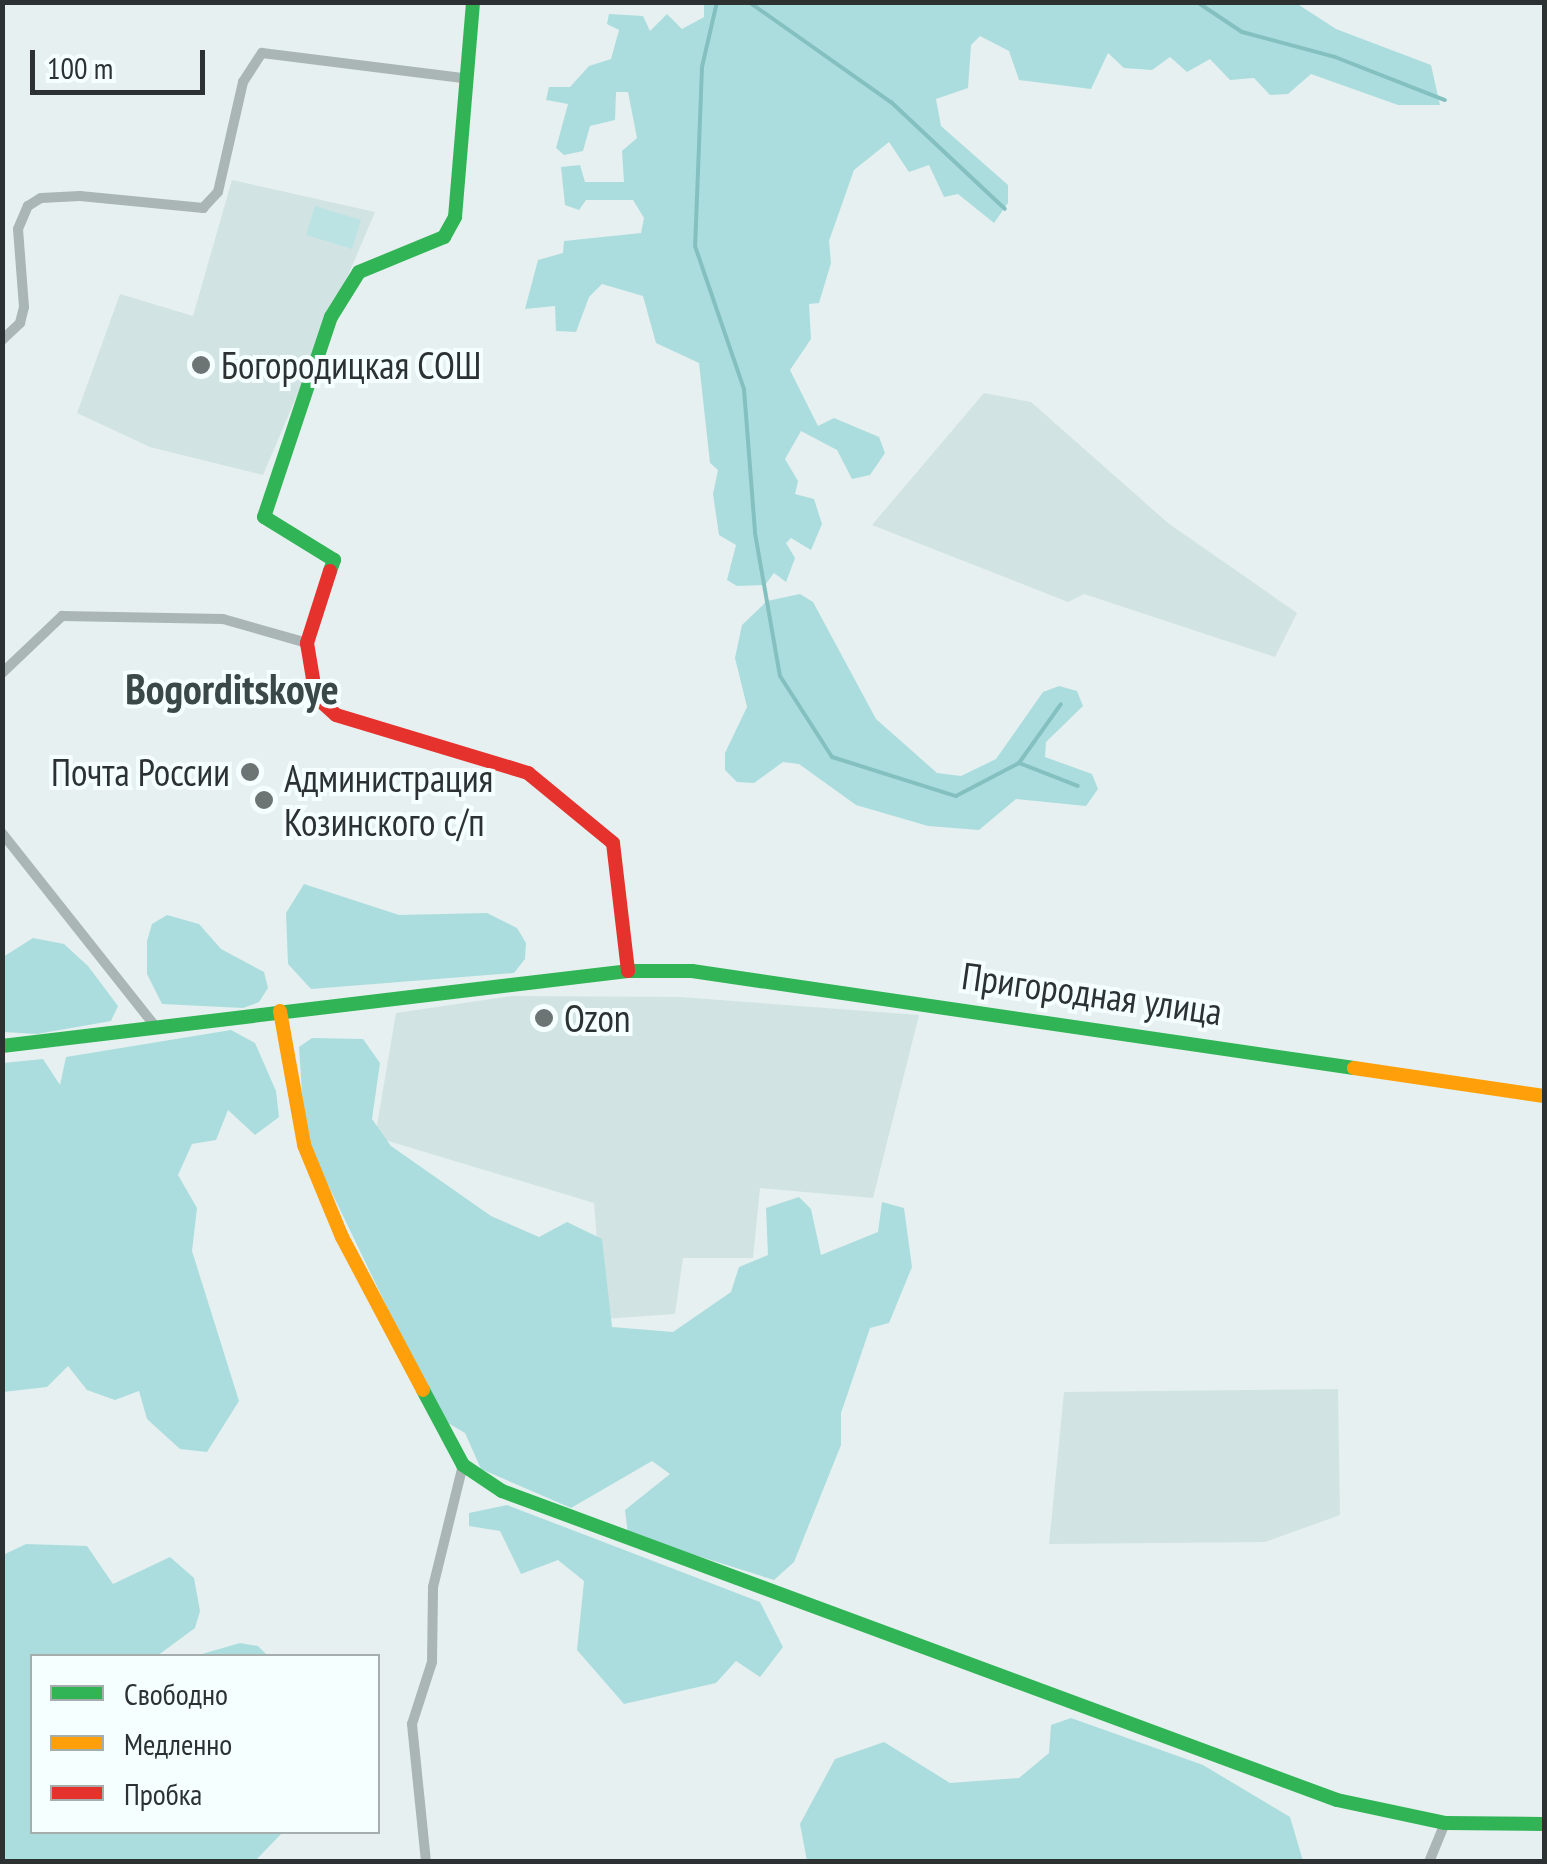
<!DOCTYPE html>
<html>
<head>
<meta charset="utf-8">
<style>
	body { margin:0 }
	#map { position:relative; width:1547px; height:1864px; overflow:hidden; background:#e6f0f0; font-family:"PT Sans Narrow",sans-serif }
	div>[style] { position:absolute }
	.built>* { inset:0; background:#d1e3e3 }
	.green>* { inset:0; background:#bce3e3 }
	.forest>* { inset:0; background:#acddde }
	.stream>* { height:4px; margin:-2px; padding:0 2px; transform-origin:2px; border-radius:2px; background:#84c0c0 }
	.street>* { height:10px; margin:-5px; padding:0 5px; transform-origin:5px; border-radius:5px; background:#aab6b6 }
	.fast>* { height:14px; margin:-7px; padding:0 7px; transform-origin:7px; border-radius:7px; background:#30b455 }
	.slow>* { height:14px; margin:-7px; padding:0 7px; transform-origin:7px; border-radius:7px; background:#ff9f0a }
	.jam>* { height:14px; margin:-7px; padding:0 7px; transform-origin:7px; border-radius:7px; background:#e5322d }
	.dots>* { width:28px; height:28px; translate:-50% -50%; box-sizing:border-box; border:5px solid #f5ffff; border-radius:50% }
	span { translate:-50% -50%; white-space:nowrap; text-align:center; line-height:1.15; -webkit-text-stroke:8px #f5ffff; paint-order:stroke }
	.poi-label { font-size:38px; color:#2c3232 }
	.left { translate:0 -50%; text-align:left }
	.right { translate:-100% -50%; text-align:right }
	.street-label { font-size:38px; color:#2c3232 }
	.quarter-label { font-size:42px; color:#3b4848; font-weight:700 }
	.frame { position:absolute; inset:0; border:5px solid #2c3232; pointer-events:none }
	.legend { position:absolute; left:30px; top:1654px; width:350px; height:180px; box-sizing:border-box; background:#f5ffff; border:2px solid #a5adad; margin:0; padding:12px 18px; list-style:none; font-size:30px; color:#2c3232 }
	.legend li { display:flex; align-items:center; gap:20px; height:50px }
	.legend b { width:50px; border:2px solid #a5adad }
	.scale { position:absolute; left:30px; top:50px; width:175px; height:45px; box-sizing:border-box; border:5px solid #2c3232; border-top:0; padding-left:12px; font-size:30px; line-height:35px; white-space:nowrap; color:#2c3232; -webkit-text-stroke:8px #f5ffff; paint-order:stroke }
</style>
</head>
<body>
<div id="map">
	<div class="built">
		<i style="clip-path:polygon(232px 180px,375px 212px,263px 475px,150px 447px,77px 413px,120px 294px,193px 316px)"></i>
		<i style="clip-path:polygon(984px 393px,1031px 402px,1168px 523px,1297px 613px,1275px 657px,1084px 594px,1068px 602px,872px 525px)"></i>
		<i style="clip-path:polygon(512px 996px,680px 997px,919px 1015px,873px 1198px,760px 1188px,753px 1258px,683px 1258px,675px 1314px,603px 1319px,594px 1203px,375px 1137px,396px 1013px)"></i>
		<i style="clip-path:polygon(1338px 1389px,1340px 1515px,1265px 1542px,1049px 1544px,1064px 1392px)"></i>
	</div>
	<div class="green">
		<i style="clip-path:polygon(315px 206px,361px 220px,352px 249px,306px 235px)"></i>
	</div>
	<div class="forest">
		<i style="clip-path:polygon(704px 3px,1296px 3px,1336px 29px,1431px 65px,1440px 105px,1398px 105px,1311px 74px,1288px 94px,1270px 95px,1254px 78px,1230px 80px,1210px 59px,1187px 72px,1170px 57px,1152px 70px,1124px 68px,1108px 53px,1091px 89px,1019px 80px,1009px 51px,980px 36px,971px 45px,968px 88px,936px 99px,941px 126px,1008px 185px,1008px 203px,994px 223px,958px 194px,944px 197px,929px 165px,909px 172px,889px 142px,854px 170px,829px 241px,831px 263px,819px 303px,809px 304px,811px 339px,790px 370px,818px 426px,834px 418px,879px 437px,885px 453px,870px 475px,852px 479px,837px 450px,801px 431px,785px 459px,798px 481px,795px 494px,814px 499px,822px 524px,811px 550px,791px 538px,786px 543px,795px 558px,786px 582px,774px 573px,765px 585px,737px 586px,727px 580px,736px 545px,719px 535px,713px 494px,718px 470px,710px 463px,699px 363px,656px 343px,643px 296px,602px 284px,589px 297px,576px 332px,556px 331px,555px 306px,525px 309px,538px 260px,563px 253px,564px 241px,641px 233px,644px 218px,633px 200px,586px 200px,579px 210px,565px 205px,561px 167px,580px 165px,585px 182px,624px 182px,622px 151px,637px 138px,628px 92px,616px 92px,615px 120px,590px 126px,583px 151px,564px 155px,556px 148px,568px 104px,546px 100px,549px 87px,570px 87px,589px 66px,611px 59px,619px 30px,607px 24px,609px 14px,643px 16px,650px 31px,667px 14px,682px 29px,704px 17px)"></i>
		<i style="clip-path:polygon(800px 594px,813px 602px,876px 719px,937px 773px,961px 776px,996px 759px,1043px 692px,1059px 686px,1077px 691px,1083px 706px,1046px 742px,1045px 757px,1092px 774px,1098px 789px,1086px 806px,1016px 799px,979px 830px,928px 826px,856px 805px,799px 764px,783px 762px,754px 783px,737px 782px,725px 770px,725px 753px,747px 707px,735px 658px,742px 625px,767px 601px)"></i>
		<i style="clip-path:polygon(304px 884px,399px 915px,487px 913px,517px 928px,526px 943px,525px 959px,514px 973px,311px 989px,288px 964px,286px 913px)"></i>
		<i style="clip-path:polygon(167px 915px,199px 924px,221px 949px,264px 972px,268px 988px,259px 1002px,243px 1008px,162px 1004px,147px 974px,147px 941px,152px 924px)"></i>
		<i style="clip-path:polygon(33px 938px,64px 944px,88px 966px,118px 1006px,111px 1021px,37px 1034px,3px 1032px,3px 957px)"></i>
		<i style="clip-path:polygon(231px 1030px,255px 1043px,276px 1091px,279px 1117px,255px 1135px,228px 1110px,216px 1140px,192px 1144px,178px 1175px,197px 1208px,192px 1251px,239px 1401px,207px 1452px,180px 1449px,147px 1419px,139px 1391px,115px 1400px,87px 1390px,68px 1366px,47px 1387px,3px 1392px,3px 1063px,43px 1059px,60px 1085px,66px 1057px)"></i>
		<i style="clip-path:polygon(312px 1038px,363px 1039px,380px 1063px,372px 1119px,391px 1146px,491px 1216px,539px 1237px,567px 1222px,602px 1239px,612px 1327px,673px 1332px,731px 1292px,739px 1267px,768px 1255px,766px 1208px,799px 1197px,811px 1209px,821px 1255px,878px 1232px,882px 1202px,904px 1208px,912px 1267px,889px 1323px,870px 1328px,841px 1413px,841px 1445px,794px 1562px,774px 1580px,628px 1534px,625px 1510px,670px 1474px,652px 1461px,571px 1508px,481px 1469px,465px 1433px,441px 1419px,305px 1137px,299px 1047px)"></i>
		<i style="clip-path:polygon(507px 1505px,760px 1602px,783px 1647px,760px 1677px,736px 1661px,716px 1683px,624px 1704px,577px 1650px,584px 1581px,558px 1560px,521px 1574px,500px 1531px,469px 1526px,469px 1513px)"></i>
		<i style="clip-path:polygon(26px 1544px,87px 1546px,113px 1584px,170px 1557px,194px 1578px,200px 1611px,195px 1628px,157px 1656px,32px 1656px,32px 1832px,283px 1832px,255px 1861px,3px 1861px,3px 1555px)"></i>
		<i style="clip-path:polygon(240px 1643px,258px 1646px,268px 1656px,195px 1656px)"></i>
		<i style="clip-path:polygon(1071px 1718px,1203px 1765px,1290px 1817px,1303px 1861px,807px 1861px,800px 1824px,835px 1759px,884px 1742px,950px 1783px,1019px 1778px,1049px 1753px,1051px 1725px)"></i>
	</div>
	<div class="stream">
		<i style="left:717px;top:2px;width:67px;rotate:103deg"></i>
		<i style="left:702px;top:67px;width:179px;rotate:92.2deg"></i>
		<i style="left:695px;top:246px;width:151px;rotate:71.1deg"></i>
		<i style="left:744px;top:389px;width:144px;rotate:85.6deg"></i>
		<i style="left:755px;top:533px;width:145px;rotate:80.1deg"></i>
		<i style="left:780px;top:676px;width:96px;rotate:57.3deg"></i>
		<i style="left:832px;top:757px;width:130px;rotate:17.5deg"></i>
		<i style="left:956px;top:796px;width:71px;rotate:-27.6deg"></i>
		<i style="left:1019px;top:763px;width:72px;rotate:-54.6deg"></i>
		<i style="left:749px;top:2px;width:174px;rotate:35.2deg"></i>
		<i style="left:891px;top:102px;width:156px;rotate:43.2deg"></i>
		<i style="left:1197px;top:2px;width:54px;rotate:33.7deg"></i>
		<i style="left:1242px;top:32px;width:96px;rotate:15deg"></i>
		<i style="left:1335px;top:57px;width:118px;rotate:21.4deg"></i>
		<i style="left:1019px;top:763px;width:63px;rotate:21.3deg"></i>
	</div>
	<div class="street">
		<i style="left:2px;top:340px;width:25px;rotate:-43deg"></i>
		<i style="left:20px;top:323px;width:16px;rotate:-76deg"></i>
		<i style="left:24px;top:307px;width:78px;rotate:-94.4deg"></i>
		<i style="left:18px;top:229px;width:25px;rotate:-67deg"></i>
		<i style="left:28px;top:206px;width:15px;rotate:-32deg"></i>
		<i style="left:41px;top:198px;width:39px;rotate:-3deg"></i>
		<i style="left:80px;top:196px;width:124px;rotate:5.6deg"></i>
		<i style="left:203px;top:208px;width:22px;rotate:-47deg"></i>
		<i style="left:218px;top:192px;width:113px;rotate:-77.2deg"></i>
		<i style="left:243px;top:82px;width:35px;rotate:-57deg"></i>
		<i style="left:262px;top:53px;width:204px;rotate:7.1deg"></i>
		<i style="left:2px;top:673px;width:83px;rotate:-43.5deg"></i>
		<i style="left:62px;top:616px;width:161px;rotate:1.1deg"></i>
		<i style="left:223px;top:619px;width:87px;rotate:15.9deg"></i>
		<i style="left:2px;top:833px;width:248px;rotate:51.6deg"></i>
		<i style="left:426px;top:1862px;width:139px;rotate:-95.8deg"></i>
		<i style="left:412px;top:1724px;width:65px;rotate:-72.1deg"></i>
		<i style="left:432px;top:1662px;width:75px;rotate:-89.2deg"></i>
		<i style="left:433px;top:1587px;width:126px;rotate:-76.2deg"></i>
		<i style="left:1429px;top:1862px;width:42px;rotate:-67.7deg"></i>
	</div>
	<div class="fast">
		<i style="left:330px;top:571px;width:12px;rotate:-70deg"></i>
		<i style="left:334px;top:560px;width:82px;rotate:-148.4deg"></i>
		<i style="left:264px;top:517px;width:211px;rotate:-71.5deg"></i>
		<i style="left:331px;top:317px;width:53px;rotate:-58.1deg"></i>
		<i style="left:359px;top:272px;width:92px;rotate:-22.4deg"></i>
		<i style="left:444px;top:237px;width:23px;rotate:-61deg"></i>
		<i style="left:455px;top:217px;width:216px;rotate:-85.2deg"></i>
		<i style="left:2px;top:1046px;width:630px;rotate:-6.83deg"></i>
		<i style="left:628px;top:971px;width:64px"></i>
		<i style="left:692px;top:971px;width:669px;rotate:8.34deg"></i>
		<i style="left:423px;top:1390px;width:85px;rotate:61.9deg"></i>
		<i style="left:463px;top:1465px;width:47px;rotate:33.7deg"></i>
		<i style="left:502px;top:1491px;width:890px;rotate:20.31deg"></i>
		<i style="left:1337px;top:1800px;width:110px;rotate:12deg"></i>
		<i style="left:1445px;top:1823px;width:99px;rotate:0.6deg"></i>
	</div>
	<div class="slow">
		<i style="left:280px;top:1011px;width:136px;rotate:79.8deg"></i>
		<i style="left:304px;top:1145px;width:100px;rotate:67.6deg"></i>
		<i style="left:342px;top:1237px;width:173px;rotate:62.1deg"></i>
		<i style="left:1354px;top:1068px;width:192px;rotate:8.4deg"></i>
	</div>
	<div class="jam">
		<i style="left:330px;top:571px;width:76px;rotate:107.7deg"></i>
		<i style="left:307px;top:643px;width:55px;rotate:80.5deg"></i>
		<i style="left:316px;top:697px;width:27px;rotate:42deg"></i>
		<i style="left:336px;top:715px;width:201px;rotate:16.8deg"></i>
		<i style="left:528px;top:773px;width:110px;rotate:39.5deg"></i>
		<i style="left:613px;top:843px;width:129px;rotate:83.3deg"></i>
	</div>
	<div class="dots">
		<i style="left:201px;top:365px;background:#6d7474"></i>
		<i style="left:250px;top:772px;background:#6d7474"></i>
		<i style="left:264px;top:800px;background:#6d7474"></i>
		<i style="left:544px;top:1018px;background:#6d7474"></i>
	</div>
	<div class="poi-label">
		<span class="left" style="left:221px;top:365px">Богородицкая СОШ</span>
		<span class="right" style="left:230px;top:772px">Почта России</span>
		<span class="left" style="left:284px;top:800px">Администрация<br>Козинского с/п</span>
		<span class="left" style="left:564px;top:1018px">Ozon</span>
	</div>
	<div class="street-label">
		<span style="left:1092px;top:993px;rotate:8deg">Пригородная улица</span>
	</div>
	<div class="quarter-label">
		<span style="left:232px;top:689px">Bogorditskoye</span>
	</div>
	<div class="frame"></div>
	<ul class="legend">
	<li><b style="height:12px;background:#30b455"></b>Свободно</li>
	<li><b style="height:12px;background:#ff9f0a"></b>Медленно</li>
	<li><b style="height:12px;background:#e5322d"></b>Пробка</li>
	</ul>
	<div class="scale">100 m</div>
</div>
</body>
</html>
